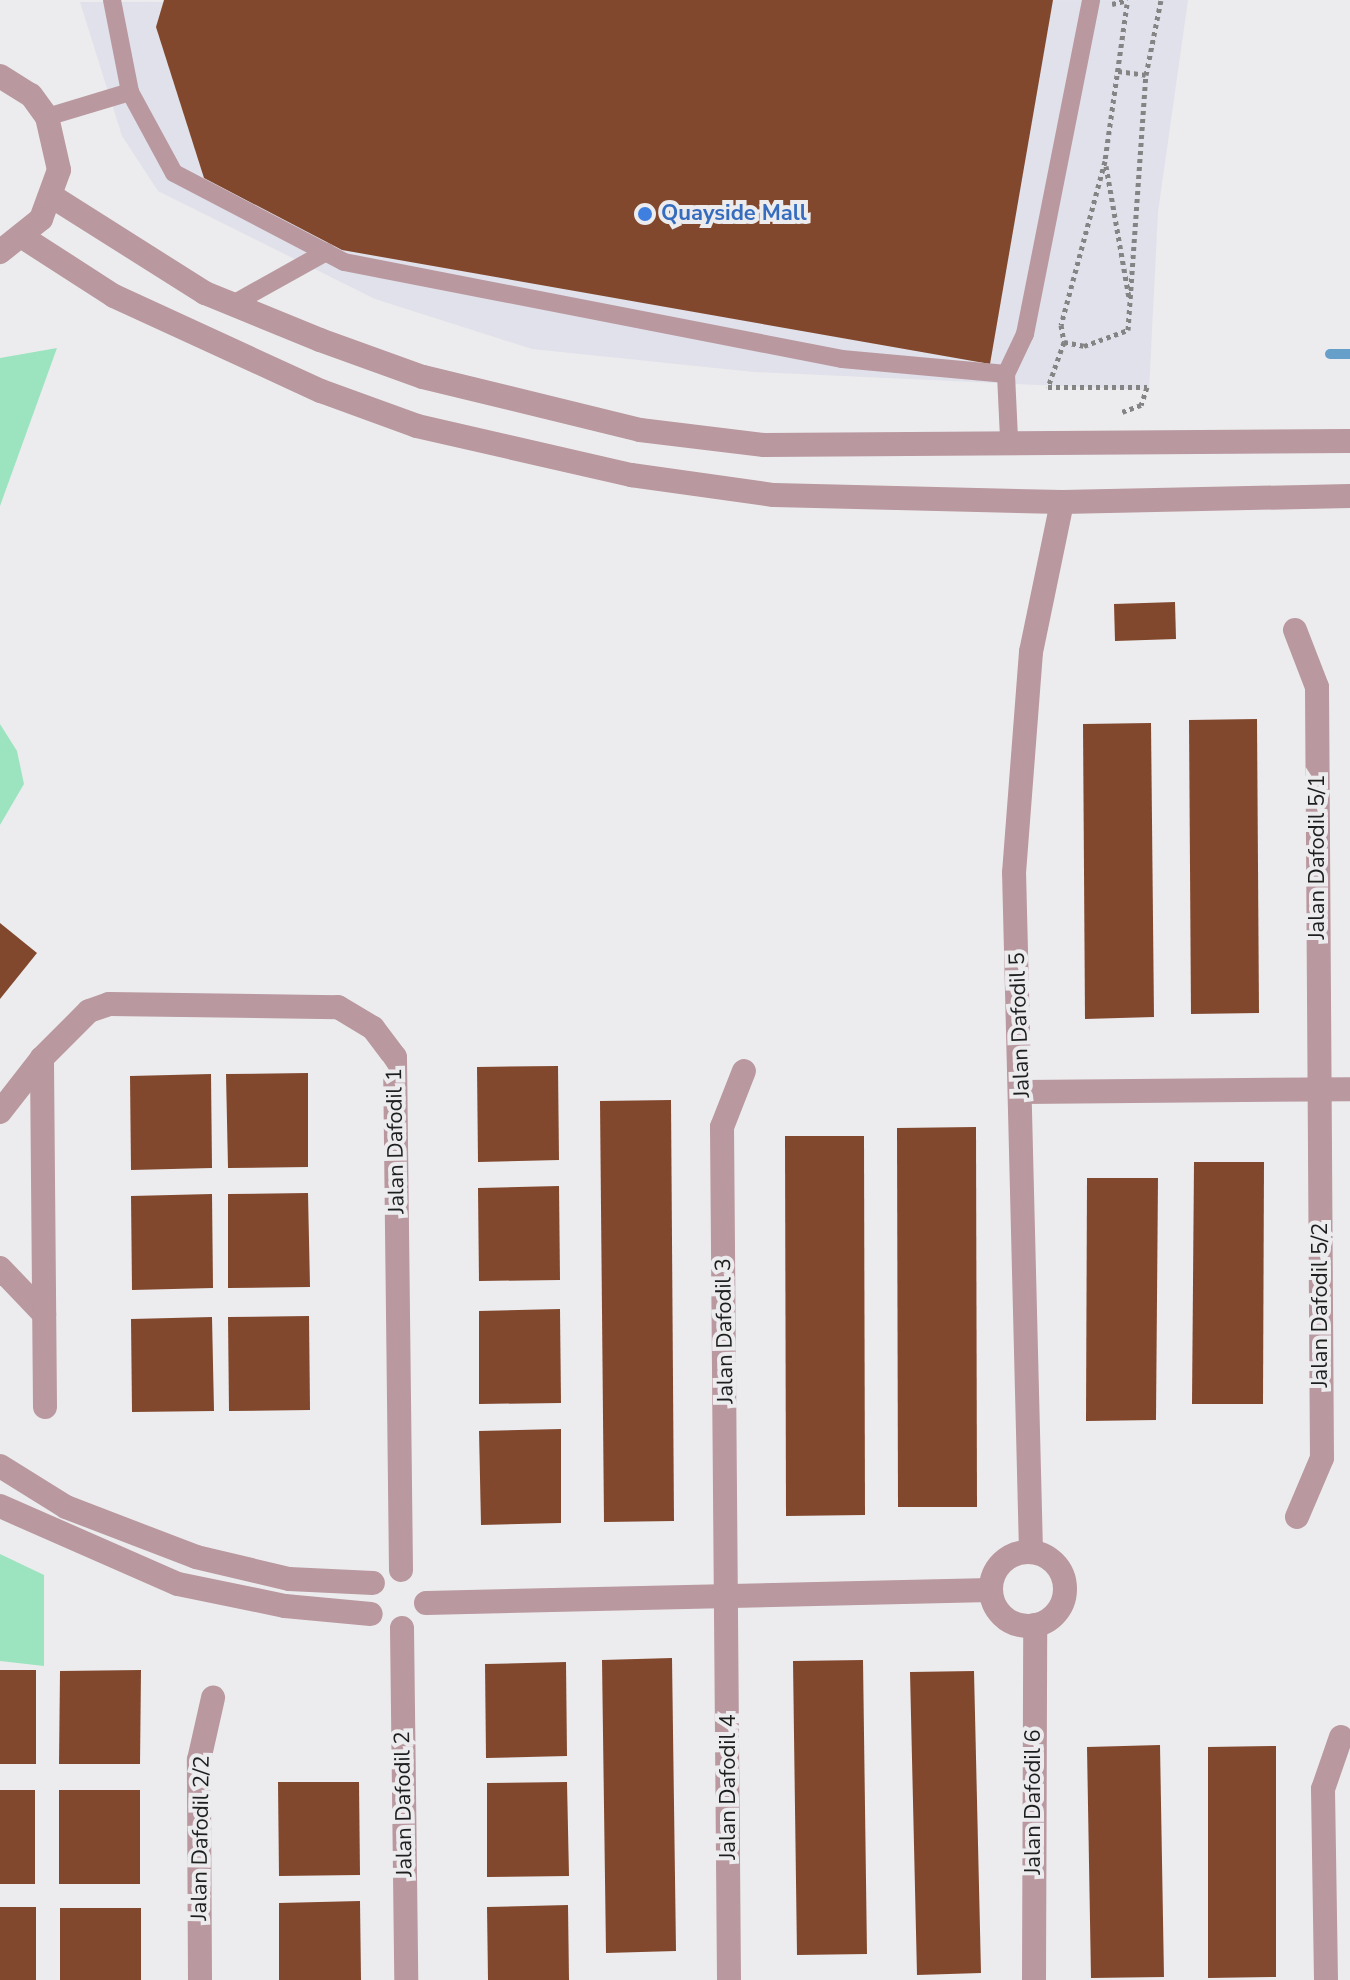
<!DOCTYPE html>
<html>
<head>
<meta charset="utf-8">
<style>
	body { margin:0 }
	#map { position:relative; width:1350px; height:1980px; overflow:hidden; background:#ececee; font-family:"Nunito Sans",sans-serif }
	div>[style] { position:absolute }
	.built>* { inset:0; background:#e0e1ea }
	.green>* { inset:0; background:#9ce4c0 }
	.stream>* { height:10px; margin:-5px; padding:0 5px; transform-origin:5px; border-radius:5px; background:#679fcb }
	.building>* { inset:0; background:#82482e }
	.path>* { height:5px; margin-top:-2.5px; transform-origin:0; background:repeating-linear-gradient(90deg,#848485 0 4px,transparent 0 8px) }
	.lane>* { height:18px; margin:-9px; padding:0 9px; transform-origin:9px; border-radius:9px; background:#b9989f }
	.street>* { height:24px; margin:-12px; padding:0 12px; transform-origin:12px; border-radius:12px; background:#b9989f }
	.street>.ring { margin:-12px; padding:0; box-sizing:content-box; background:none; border:24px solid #b9989f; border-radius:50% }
	.dots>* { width:22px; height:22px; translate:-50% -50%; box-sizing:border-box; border:4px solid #ececee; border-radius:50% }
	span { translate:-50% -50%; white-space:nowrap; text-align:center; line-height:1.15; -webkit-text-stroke:8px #ececee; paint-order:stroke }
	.shop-label { font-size:22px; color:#366cbe; font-weight:700 }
	.left { translate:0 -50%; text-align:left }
	.street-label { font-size:22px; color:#1d1e1e }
</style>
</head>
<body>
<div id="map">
	<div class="built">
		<i style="clip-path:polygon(1188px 0,1158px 212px,1149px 390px,754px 372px,532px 349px,375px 299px,158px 191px,122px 136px,80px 2px)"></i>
	</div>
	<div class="green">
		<i style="clip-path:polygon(57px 348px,0 506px,0 358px)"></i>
		<i style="clip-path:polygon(0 724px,17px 751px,24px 784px,0 825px)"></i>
		<i style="clip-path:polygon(0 1554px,44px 1575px,44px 1666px,0 1661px)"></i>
	</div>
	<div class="stream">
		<i style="left:1330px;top:354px;width:20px"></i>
	</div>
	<div class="building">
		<i style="clip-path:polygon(164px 0,1053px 0,990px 364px,342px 250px,204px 178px,156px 27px)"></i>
		<i style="clip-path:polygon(1175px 602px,1176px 639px,1115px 641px,1114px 604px)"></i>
		<i style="clip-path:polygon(1257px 719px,1259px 1013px,1191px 1014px,1189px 720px)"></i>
		<i style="clip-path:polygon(1151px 723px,1154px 1017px,1085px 1019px,1083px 724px)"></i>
		<i style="clip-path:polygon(0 923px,37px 953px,0 999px)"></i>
		<i style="clip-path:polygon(558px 1066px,559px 1160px,478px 1162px,477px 1067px)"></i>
		<i style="clip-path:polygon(308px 1073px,308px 1167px,228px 1168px,226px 1074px)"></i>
		<i style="clip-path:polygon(211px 1074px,212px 1168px,131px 1170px,130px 1076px)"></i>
		<i style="clip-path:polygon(671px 1100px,674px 1521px,604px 1522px,600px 1101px)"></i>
		<i style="clip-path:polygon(976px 1127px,977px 1507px,898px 1507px,897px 1128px)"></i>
		<i style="clip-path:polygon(785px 1136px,864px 1136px,865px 1515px,786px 1516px)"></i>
		<i style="clip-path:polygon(1194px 1162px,1264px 1162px,1263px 1404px,1192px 1404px)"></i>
		<i style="clip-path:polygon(1087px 1178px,1158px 1178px,1156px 1420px,1086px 1421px)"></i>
		<i style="clip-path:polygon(559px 1186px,560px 1280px,479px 1281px,478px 1188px)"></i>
		<i style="clip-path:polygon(308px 1193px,310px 1287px,228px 1288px,228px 1194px)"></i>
		<i style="clip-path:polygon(212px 1194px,213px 1288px,132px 1290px,131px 1196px)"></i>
		<i style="clip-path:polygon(560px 1309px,561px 1403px,479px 1404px,479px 1311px)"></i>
		<i style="clip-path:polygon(309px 1316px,310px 1410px,229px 1411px,228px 1317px)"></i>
		<i style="clip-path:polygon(212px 1317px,214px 1411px,132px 1412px,131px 1319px)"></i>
		<i style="clip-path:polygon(561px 1429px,561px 1523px,481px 1525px,479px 1431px)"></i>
		<i style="clip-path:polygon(672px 1658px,676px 1951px,606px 1953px,602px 1660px)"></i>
		<i style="clip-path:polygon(863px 1660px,867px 1954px,797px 1955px,793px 1661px)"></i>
		<i style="clip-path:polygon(566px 1662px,567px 1756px,486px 1758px,485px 1664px)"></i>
		<i style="clip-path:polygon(0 1670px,36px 1670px,36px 1764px,0 1764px)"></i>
		<i style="clip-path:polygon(141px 1670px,140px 1764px,59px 1764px,60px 1671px)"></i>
		<i style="clip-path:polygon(974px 1671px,981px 1973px,917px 1975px,910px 1672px)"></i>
		<i style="clip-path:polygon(1160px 1745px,1164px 1977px,1091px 1978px,1087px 1747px)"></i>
		<i style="clip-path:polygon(1276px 1746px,1276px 1977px,1208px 1978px,1208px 1747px)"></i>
		<i style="clip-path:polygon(278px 1782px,359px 1782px,360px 1875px,279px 1876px)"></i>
		<i style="clip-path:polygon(567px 1782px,569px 1876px,487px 1877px,487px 1783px)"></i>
		<i style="clip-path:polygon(0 1790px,35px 1790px,35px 1884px,0 1884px)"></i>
		<i style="clip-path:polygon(59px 1790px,140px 1790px,140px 1884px,59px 1884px)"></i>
		<i style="clip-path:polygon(360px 1901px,361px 1980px,279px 1980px,279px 1903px)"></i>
		<i style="clip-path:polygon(568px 1905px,569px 1980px,488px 1980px,487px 1907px)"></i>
		<i style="clip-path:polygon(0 1907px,36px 1907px,36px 1980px,0 1980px)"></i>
		<i style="clip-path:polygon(60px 1908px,141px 1908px,141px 1980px,60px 1980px)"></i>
	</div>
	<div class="path">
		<i style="left:1112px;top:4px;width:16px;rotate:-14deg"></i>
		<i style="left:1127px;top:4px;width:159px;rotate:98deg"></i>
		<i style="left:1105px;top:161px;width:170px;rotate:105deg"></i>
		<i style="left:1061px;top:325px;width:17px;rotate:80deg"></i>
		<i style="left:1064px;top:342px;width:20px;rotate:11deg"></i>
		<i style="left:1084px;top:346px;width:47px;rotate:-20deg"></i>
		<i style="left:1128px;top:330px;width:256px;rotate:-86deg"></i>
		<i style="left:1146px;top:75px;width:76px;rotate:-78.7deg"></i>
		<i style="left:1118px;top:71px;width:28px;rotate:8deg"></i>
		<i style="left:1106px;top:166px;width:134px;rotate:80.1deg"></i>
		<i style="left:1064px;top:342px;width:48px;rotate:109.6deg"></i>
		<i style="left:1048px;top:387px;width:99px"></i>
		<i style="left:1147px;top:387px;width:19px;rotate:108deg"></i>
		<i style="left:1141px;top:405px;width:20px;rotate:160deg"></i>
	</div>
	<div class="lane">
		<i style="left:112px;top:0;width:94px;rotate:78.9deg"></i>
		<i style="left:130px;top:92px;width:92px;rotate:61.5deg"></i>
		<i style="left:174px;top:173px;width:192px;rotate:27.6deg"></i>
		<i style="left:344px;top:262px;width:507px;rotate:11.02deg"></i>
		<i style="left:842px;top:359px;width:165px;rotate:5.2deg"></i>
		<i style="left:47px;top:117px;width:87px;rotate:-16.8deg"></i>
		<i style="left:233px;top:304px;width:107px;rotate:-29.2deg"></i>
		<i style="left:1009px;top:438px;width:64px;rotate:-92.7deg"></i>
		<i style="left:1006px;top:374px;width:44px;rotate:-64.6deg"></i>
		<i style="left:1025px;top:334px;width:340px;rotate:-78.8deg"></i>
	</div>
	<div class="street">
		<i style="left:0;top:76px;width:36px;rotate:32deg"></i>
		<i style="left:31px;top:95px;width:27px;rotate:54deg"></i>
		<i style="left:47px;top:117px;width:54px;rotate:77.2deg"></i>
		<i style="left:59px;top:170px;width:52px;rotate:110.2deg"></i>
		<i style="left:41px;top:219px;width:53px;rotate:141.2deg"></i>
		<i style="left:53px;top:197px;width:180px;rotate:32.3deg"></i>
		<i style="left:205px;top:293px;width:124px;rotate:22.2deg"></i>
		<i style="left:320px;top:340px;width:109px;rotate:19.8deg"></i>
		<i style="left:423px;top:377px;width:223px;rotate:13.7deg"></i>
		<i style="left:640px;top:430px;width:125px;rotate:6.9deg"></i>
		<i style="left:764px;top:445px;width:586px;rotate:-0.39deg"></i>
		<i style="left:24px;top:238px;width:107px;rotate:32.8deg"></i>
		<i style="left:114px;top:296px;width:228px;rotate:24.7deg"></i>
		<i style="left:321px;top:391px;width:102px;rotate:20deg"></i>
		<i style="left:417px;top:426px;width:220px;rotate:12.9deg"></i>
		<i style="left:631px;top:475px;width:144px;rotate:8deg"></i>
		<i style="left:774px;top:495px;width:288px;rotate:1.4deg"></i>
		<i style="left:1062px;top:502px;width:288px;rotate:-1.2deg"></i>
		<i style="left:1295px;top:630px;width:61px;rotate:68.9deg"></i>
		<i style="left:1317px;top:687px;width:771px;rotate:89.63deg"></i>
		<i style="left:1322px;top:1458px;width:64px;rotate:113deg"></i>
		<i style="left:1023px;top:1092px;width:327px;rotate:-0.5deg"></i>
		<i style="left:0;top:1112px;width:68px;rotate:-52.1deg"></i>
		<i style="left:0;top:1268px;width:64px;rotate:46.3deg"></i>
		<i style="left:45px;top:1407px;width:349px;rotate:-90.5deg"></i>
		<i style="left:42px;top:1058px;width:66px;rotate:-45deg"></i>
		<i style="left:89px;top:1011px;width:21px;rotate:-19deg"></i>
		<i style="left:109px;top:1004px;width:229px;rotate:0.8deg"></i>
		<i style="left:338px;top:1007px;width:41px;rotate:31deg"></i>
		<i style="left:373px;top:1028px;width:36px;rotate:53deg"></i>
		<i style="left:395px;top:1057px;width:513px;rotate:89.33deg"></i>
		<i style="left:0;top:1466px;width:78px;rotate:31.8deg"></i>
		<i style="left:66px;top:1507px;width:139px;rotate:21deg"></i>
		<i style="left:196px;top:1557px;width:96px;rotate:13.3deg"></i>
		<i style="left:289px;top:1579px;width:84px;rotate:2.7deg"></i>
		<i style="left:0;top:1506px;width:194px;rotate:23.7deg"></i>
		<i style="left:178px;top:1584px;width:109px;rotate:11.6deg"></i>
		<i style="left:285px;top:1606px;width:86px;rotate:5.3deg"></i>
		<i style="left:1031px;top:1552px;width:679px;rotate:-91.43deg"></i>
		<i style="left:1014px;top:873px;width:222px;rotate:-85.6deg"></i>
		<i style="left:1031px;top:652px;width:153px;rotate:-78.3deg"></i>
		<i class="ring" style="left:991px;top:1552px;width:50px;height:50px"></i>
		<i style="left:426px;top:1603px;width:565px;rotate:-1.32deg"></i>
		<i style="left:402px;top:1628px;width:352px;rotate:89.3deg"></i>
		<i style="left:200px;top:1980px;width:220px;rotate:-90.3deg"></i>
		<i style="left:199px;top:1760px;width:64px;rotate:-77.3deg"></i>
		<i style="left:729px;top:1980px;width:853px;rotate:-90.47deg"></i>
		<i style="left:722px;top:1127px;width:60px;rotate:-68.6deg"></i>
		<i style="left:1034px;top:1980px;width:355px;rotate:-89.8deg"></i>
		<i style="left:1326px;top:1980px;width:191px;rotate:-90.9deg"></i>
		<i style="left:1323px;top:1789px;width:55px;rotate:-70.9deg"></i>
	</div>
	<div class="dots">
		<i style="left:645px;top:214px;background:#3f7fe0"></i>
	</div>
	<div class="shop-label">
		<span class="left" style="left:661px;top:214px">Quayside Mall</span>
	</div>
	<div class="street-label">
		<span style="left:1318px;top:857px;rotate:-90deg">Jalan Dafodil 5/1</span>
		<span style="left:1020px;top:1025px;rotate:-92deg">Jalan Dafodil 5</span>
		<span style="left:396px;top:1141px;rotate:-91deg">Jalan Dafodil 1</span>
		<span style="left:1321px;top:1305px;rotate:-90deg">Jalan Dafodil 5/2</span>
		<span style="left:725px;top:1331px;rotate:-91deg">Jalan Dafodil 3</span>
		<span style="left:729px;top:1787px;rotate:-90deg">Jalan Dafodil 4</span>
		<span style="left:1034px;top:1802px;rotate:-90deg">Jalan Dafodil 6</span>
		<span style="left:404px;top:1804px;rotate:-91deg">Jalan Dafodil 2</span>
		<span style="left:201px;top:1838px;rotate:-89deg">Jalan Dafodil 2/2</span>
	</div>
</div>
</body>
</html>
